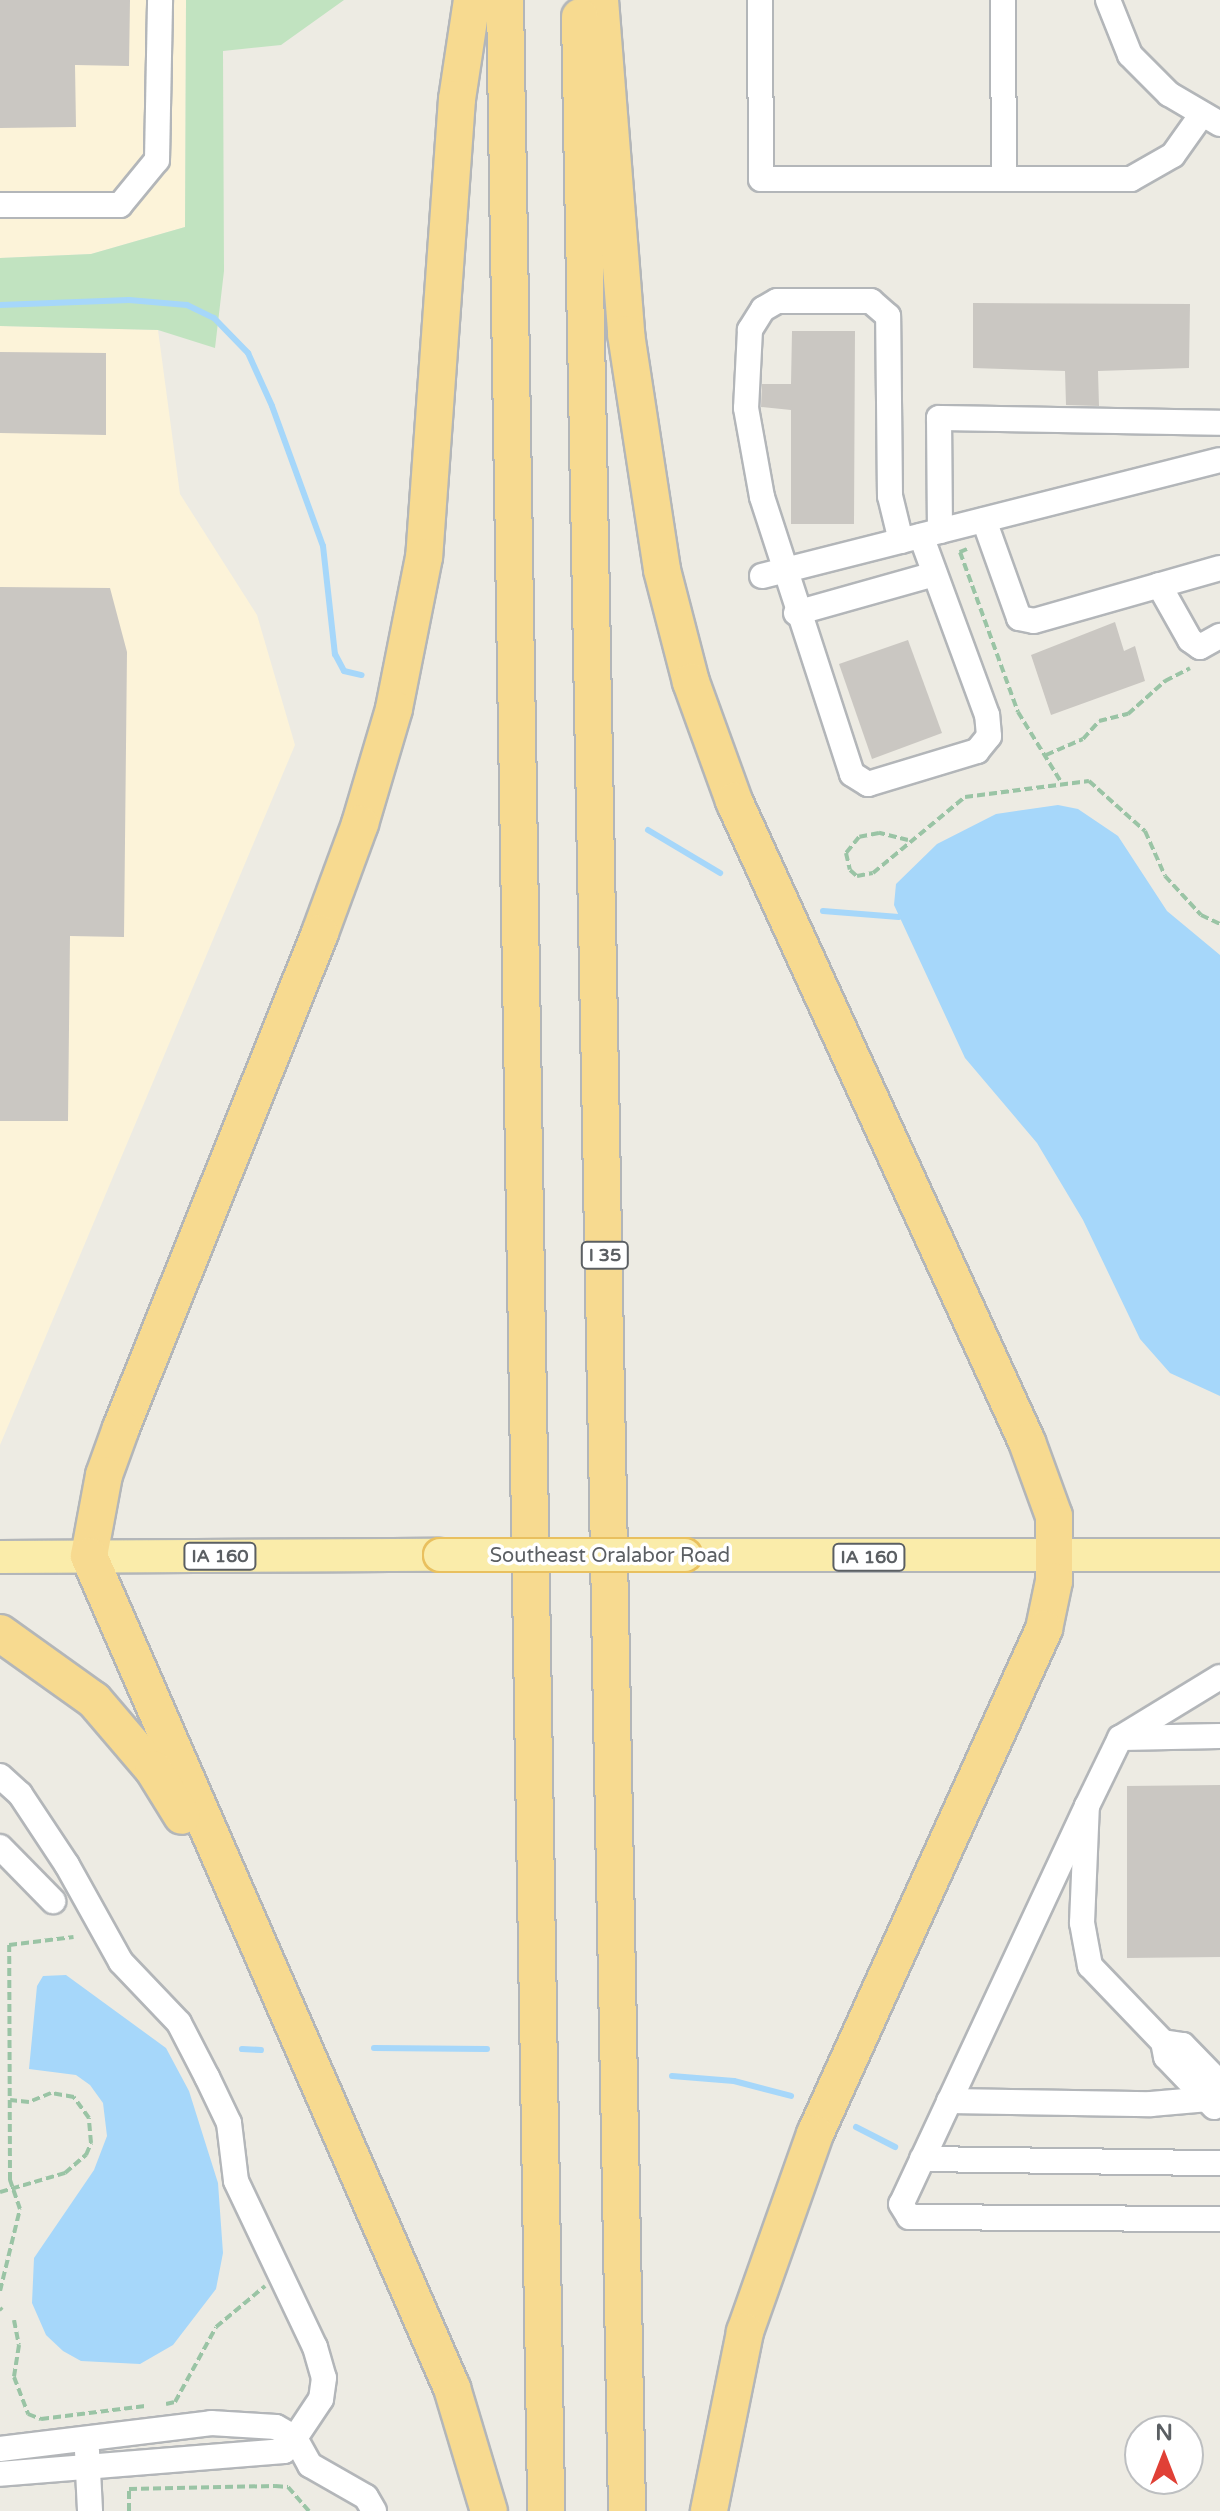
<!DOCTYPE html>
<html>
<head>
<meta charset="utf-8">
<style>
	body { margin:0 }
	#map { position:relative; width:1220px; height:2511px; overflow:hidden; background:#edebe3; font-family:"Varela Round",sans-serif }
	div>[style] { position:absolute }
	.commercial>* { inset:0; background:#fcf3d9 }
	.green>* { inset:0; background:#c1e3c0 }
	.water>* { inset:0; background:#a6d7fa }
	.stream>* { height:6px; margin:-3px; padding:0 3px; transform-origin:3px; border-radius:3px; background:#a6d7fa }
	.building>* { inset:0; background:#cac7c2 }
	.path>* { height:4px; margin-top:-2px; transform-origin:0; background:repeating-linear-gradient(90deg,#9ac4a5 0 8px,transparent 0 12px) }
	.roads { filter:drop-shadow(2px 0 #b3b6b9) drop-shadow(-2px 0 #b3b6b9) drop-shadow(0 2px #b3b6b9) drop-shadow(0 -2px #b3b6b9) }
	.minor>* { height:24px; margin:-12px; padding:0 12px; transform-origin:12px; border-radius:12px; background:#fff }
	.major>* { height:32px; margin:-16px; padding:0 16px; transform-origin:16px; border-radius:16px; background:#faecaa }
	.highway>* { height:36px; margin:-18px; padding:0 18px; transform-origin:18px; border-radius:18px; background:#f7da90 }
	.bridges { filter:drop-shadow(2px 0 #e9c05f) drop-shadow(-2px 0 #e9c05f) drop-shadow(0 2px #e9c05f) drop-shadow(0 -2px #e9c05f) }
	.major-bridge>* { height:32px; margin:-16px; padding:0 16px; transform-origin:16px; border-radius:16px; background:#faecaa }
	span { translate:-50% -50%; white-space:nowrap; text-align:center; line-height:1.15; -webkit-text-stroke:7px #fff; paint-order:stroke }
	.shield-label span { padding:2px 6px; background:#fff; border:2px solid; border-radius:6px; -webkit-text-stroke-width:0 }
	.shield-label { font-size:18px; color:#5b5f63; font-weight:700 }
	.street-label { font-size:20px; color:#5b5f63 }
	.north { position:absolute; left:1124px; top:2415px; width:80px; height:80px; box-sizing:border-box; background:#fff; border:2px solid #bdbfc1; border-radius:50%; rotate:0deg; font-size:22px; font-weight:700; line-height:32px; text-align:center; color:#5b5f63 }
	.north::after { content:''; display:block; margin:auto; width:28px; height:36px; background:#e04036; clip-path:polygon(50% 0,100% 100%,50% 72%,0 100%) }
</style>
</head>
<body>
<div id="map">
	<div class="commercial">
		<i style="clip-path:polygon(0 0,186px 0,185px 227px,91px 254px,0 258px)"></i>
		<i style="clip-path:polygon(0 326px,158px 330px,180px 494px,257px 615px,295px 745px,0 1445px)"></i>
	</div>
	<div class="green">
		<i style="clip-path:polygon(186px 0,344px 0,281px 45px,223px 51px,224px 271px,215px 348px,158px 330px,0 326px,0 258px,91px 254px,185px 227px)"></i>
	</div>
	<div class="water">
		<i style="clip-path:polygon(1058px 805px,1078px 809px,1118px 836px,1167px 911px,1220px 955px,1220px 1396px,1170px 1373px,1140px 1339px,1083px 1220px,1037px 1143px,965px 1058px,894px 905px,896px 884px,937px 844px,996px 814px)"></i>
		<i style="clip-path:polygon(66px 1975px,166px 2048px,189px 2091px,218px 2183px,223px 2253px,216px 2289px,173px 2345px,140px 2364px,81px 2361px,63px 2351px,46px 2335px,32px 2303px,34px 2258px,94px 2170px,107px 2136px,103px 2103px,90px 2085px,76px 2075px,29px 2069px,37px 1986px,43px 1976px)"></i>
	</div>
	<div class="stream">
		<i style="left:0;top:305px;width:129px;rotate:-2.2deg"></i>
		<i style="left:129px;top:300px;width:58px;rotate:4.9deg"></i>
		<i style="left:187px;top:305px;width:30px;rotate:26deg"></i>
		<i style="left:214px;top:318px;width:49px;rotate:45.8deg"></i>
		<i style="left:248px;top:353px;width:58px;rotate:65.6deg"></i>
		<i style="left:272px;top:406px;width:149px;rotate:70deg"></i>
		<i style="left:323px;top:546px;width:109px;rotate:83.7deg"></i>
		<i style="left:335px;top:654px;width:19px;rotate:62deg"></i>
		<i style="left:344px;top:671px;width:18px;rotate:13deg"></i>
		<i style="left:648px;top:830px;width:84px;rotate:30.8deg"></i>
		<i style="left:823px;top:911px;width:76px;rotate:4.5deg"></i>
		<i style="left:374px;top:2048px;width:113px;rotate:0.5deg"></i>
		<i style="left:242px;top:2049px;width:19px;rotate:3deg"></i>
		<i style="left:672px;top:2076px;width:62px;rotate:4.6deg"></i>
		<i style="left:734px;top:2081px;width:59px;rotate:14.7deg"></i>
		<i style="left:856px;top:2127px;width:44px;rotate:27.1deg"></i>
	</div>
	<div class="building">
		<i style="clip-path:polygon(0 0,130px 0,129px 66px,75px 65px,76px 127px,0 128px)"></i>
		<i style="clip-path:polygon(973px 303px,1190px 304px,1189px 368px,1098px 371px,1099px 406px,1066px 405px,1065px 371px,973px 368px)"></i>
		<i style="clip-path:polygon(792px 331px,855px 331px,854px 524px,791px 524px,791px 410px,761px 407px,762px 384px,791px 384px)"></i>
		<i style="clip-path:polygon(0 352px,106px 353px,106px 435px,0 433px)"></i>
		<i style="clip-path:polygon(0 587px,110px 588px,127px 652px,124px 937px,70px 936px,68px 1121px,0 1121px)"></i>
		<i style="clip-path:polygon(1115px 622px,1124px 651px,1135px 646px,1145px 681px,1051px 715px,1031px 655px)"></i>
		<i style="clip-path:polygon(908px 640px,942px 733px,872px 759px,839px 664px)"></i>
		<i style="clip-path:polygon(1220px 1785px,1220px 1957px,1127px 1958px,1127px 1786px)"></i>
	</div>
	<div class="path">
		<i style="left:967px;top:549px;width:8px;rotate:157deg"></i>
		<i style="left:960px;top:552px;width:170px;rotate:70.1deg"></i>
		<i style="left:1018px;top:712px;width:82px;rotate:58.4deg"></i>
		<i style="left:1046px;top:755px;width:40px;rotate:-23.4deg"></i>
		<i style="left:1083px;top:739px;width:24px;rotate:-48deg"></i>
		<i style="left:1099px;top:721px;width:30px;rotate:-14deg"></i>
		<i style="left:1128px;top:714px;width:50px;rotate:-41.7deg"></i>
		<i style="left:1165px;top:681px;width:28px;rotate:-27deg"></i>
		<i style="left:908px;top:840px;width:30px;rotate:-166deg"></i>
		<i style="left:879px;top:833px;width:20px;rotate:169deg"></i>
		<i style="left:859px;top:837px;width:21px;rotate:129deg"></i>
		<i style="left:846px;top:853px;width:17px;rotate:77deg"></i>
		<i style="left:850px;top:870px;width:9px;rotate:41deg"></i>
		<i style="left:857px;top:876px;width:16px;rotate:-11deg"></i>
		<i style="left:873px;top:873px;width:119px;rotate:-39.6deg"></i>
		<i style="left:965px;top:797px;width:125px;rotate:-7.4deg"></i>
		<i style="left:1089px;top:781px;width:75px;rotate:41.8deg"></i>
		<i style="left:1145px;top:831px;width:49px;rotate:66deg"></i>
		<i style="left:1165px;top:876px;width:53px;rotate:47.3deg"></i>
		<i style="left:1201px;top:915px;width:21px;rotate:25deg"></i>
		<i style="left:0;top:2192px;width:68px;rotate:-16.3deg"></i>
		<i style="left:65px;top:2173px;width:28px;rotate:-41deg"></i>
		<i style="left:86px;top:2155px;width:13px;rotate:-67deg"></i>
		<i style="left:91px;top:2143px;width:25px;rotate:-95deg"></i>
		<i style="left:89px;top:2118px;width:26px;rotate:-126deg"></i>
		<i style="left:74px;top:2097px;width:23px;rotate:-170deg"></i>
		<i style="left:51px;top:2093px;width:24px;rotate:158deg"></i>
		<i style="left:29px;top:2102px;width:19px;rotate:-174deg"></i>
		<i style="left:0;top:2291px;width:84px;rotate:-76.3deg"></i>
		<i style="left:20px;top:2209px;width:31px;rotate:-109deg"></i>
		<i style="left:10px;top:2180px;width:235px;rotate:-90.2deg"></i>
		<i style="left:9px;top:1945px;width:65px;rotate:-7deg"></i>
		<i style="left:0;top:2308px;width:3px;rotate:45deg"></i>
		<i style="left:14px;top:2320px;width:25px;rotate:79deg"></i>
		<i style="left:19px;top:2345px;width:32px;rotate:99deg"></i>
		<i style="left:14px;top:2377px;width:40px;rotate:69deg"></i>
		<i style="left:28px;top:2414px;width:14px;rotate:21deg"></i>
		<i style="left:41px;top:2419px;width:105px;rotate:-7.1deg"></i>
		<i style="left:166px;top:2404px;width:9px;rotate:-13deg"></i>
		<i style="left:175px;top:2402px;width:85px;rotate:-61.3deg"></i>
		<i style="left:216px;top:2327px;width:64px;rotate:-39.9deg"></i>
		<i style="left:129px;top:2511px;width:22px;rotate:-90deg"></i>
		<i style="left:129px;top:2489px;width:146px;rotate:-1.2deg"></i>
		<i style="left:275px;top:2486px;width:13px;rotate:4deg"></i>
		<i style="left:288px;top:2487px;width:32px;rotate:49deg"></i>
	</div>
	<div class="roads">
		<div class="minor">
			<i style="left:760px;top:0;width:179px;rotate:89.7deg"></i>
			<i style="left:761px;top:179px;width:370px"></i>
			<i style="left:1131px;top:179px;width:48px;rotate:-29.7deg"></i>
			<i style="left:1173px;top:155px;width:50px;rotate:-54.7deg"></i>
			<i style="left:1003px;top:0;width:179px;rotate:89.7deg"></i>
			<i style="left:1108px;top:0;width:59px;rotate:68.2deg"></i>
			<i style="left:1130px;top:55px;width:55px;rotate:45deg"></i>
			<i style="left:1169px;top:94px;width:59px;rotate:30.5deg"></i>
			<i style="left:0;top:205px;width:120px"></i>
			<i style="left:120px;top:205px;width:58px;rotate:-50.6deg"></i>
			<i style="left:157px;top:160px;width:160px;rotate:-88.9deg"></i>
			<i style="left:984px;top:520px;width:104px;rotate:70.3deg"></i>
			<i style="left:1019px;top:618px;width:15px;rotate:11deg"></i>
			<i style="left:1034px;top:621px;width:193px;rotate:-15.9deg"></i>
			<i style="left:940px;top:531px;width:113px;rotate:-90.5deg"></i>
			<i style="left:939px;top:418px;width:281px;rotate:1deg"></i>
			<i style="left:901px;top:541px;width:46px;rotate:-103.7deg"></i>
			<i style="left:890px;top:496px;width:180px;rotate:-90.6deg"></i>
			<i style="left:888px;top:316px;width:23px;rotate:-139deg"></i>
			<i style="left:871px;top:301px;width:94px;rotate:180deg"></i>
			<i style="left:777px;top:301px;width:16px;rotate:150deg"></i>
			<i style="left:763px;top:309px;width:25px;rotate:122deg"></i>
			<i style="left:750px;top:330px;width:78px;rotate:92.9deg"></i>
			<i style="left:746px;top:408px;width:90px;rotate:79.8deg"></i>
			<i style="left:762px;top:497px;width:291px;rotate:72deg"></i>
			<i style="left:852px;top:774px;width:19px;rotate:32deg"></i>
			<i style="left:868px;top:784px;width:114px;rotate:-16.8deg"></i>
			<i style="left:977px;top:751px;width:19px;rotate:-51deg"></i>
			<i style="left:989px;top:736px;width:21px;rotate:-95deg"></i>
			<i style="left:987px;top:715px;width:191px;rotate:-110.2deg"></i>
			<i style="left:762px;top:576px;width:472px;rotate:-14.2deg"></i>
			<i style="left:1159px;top:585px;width:63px;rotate:60.6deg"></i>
			<i style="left:1190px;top:640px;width:12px;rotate:35deg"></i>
			<i style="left:1200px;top:647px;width:23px;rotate:-29deg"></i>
			<i style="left:796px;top:613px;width:144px;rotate:-15.7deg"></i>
			<i style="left:1122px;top:1738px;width:98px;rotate:-1.2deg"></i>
			<i style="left:0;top:1776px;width:27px;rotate:42deg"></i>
			<i style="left:20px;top:1794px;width:85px;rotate:56.5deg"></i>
			<i style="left:67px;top:1865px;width:111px;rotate:60.9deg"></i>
			<i style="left:121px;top:1962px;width:84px;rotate:46.4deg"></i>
			<i style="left:179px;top:2023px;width:61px;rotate:62.6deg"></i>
			<i style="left:207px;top:2077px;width:51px;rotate:64.4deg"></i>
			<i style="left:229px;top:2123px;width:58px;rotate:83.1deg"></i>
			<i style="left:236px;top:2181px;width:184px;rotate:64.6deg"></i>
			<i style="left:315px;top:2347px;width:32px;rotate:74deg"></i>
			<i style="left:324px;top:2378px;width:21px;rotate:98deg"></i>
			<i style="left:321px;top:2399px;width:47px;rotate:123.7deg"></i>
			<i style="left:295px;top:2438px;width:31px;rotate:61deg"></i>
			<i style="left:310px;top:2465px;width:64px;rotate:29.7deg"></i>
			<i style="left:366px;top:2497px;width:16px;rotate:60deg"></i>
			<i style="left:1087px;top:1806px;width:439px;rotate:115deg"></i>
			<i style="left:901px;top:2204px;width:15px;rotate:58deg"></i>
			<i style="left:909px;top:2217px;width:311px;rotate:0.4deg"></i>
			<i style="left:0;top:1847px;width:76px;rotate:45.5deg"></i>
			<i style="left:1163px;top:2042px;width:105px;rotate:-133.8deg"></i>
			<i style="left:1090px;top:1966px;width:44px;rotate:-100.5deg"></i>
			<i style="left:1082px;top:1923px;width:117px;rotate:-87.6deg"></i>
			<i style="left:1087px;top:1806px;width:76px;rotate:-64.1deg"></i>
			<i style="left:1120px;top:1738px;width:117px;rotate:-31.4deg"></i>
			<i style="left:949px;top:2101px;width:202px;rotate:0.9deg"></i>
			<i style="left:1151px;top:2104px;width:69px;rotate:-5deg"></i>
			<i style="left:1214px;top:2107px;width:69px;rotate:-133.8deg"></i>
			<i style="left:1166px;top:2057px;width:15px;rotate:-101deg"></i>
			<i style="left:1163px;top:2042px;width:20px;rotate:9deg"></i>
			<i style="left:1183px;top:2045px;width:53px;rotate:45.8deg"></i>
			<i style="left:922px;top:2159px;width:298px;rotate:0.8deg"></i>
			<i style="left:0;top:2449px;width:213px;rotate:-7deg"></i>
			<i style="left:211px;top:2423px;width:65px;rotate:3.5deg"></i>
			<i style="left:276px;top:2427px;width:22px;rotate:30deg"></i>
			<i style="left:295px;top:2438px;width:17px;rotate:130deg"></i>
			<i style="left:284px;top:2451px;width:285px;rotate:175.4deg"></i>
			<i style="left:87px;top:2451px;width:60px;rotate:87.1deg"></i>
		</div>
		<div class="major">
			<i style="left:685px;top:1555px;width:535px"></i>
			<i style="left:0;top:1557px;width:440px;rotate:-0.3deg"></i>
		</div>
		<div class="highway">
			<i style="left:472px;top:0;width:100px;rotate:98.6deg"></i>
			<i style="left:457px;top:99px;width:459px;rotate:94.1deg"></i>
			<i style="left:424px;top:557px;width:155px;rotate:101.2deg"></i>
			<i style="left:394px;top:709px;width:120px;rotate:106.5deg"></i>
			<i style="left:360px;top:824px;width:116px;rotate:110.2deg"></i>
			<i style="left:320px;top:933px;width:534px;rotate:111.9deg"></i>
			<i style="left:121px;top:1428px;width:50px;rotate:109.9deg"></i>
			<i style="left:104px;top:1475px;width:82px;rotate:100.5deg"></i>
			<i style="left:89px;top:1556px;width:908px;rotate:66.43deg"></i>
			<i style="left:452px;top:2388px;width:128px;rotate:73.3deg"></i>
			<i style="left:505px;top:0;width:2511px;rotate:89.06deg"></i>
			<i style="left:600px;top:0;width:335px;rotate:85.5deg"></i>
			<i style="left:626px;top:334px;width:239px;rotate:81.3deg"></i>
			<i style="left:662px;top:570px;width:116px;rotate:75.5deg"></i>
			<i style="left:691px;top:682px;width:127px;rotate:70.1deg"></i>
			<i style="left:734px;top:801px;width:705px;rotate:65.43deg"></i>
			<i style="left:1027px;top:1442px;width:79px;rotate:70deg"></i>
			<i style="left:1054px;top:1516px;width:65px;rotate:90deg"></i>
			<i style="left:1054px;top:1581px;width:49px;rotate:101.8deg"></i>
			<i style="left:1044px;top:1629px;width:554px;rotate:114.39deg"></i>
			<i style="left:815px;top:2134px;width:210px;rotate:109.5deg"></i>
			<i style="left:745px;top:2332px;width:183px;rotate:101.4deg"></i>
			<i style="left:580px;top:17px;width:2494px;rotate:88.92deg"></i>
			<i style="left:0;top:1633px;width:115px;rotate:35.5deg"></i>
			<i style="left:94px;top:1700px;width:91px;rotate:49.5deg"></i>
			<i style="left:153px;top:1769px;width:55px;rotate:58.3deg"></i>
		</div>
	</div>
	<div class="bridges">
		<div class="major-bridge">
			<i style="left:440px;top:1555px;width:245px"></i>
		</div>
	</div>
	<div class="shield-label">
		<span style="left:605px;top:1255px">I 35</span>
		<span style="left:220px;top:1556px">IA 160</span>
		<span style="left:869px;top:1557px">IA 160</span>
	</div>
	<div class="street-label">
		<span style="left:610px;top:1556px">Southeast Oralabor Road</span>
	</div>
	<div class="north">N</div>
</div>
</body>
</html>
